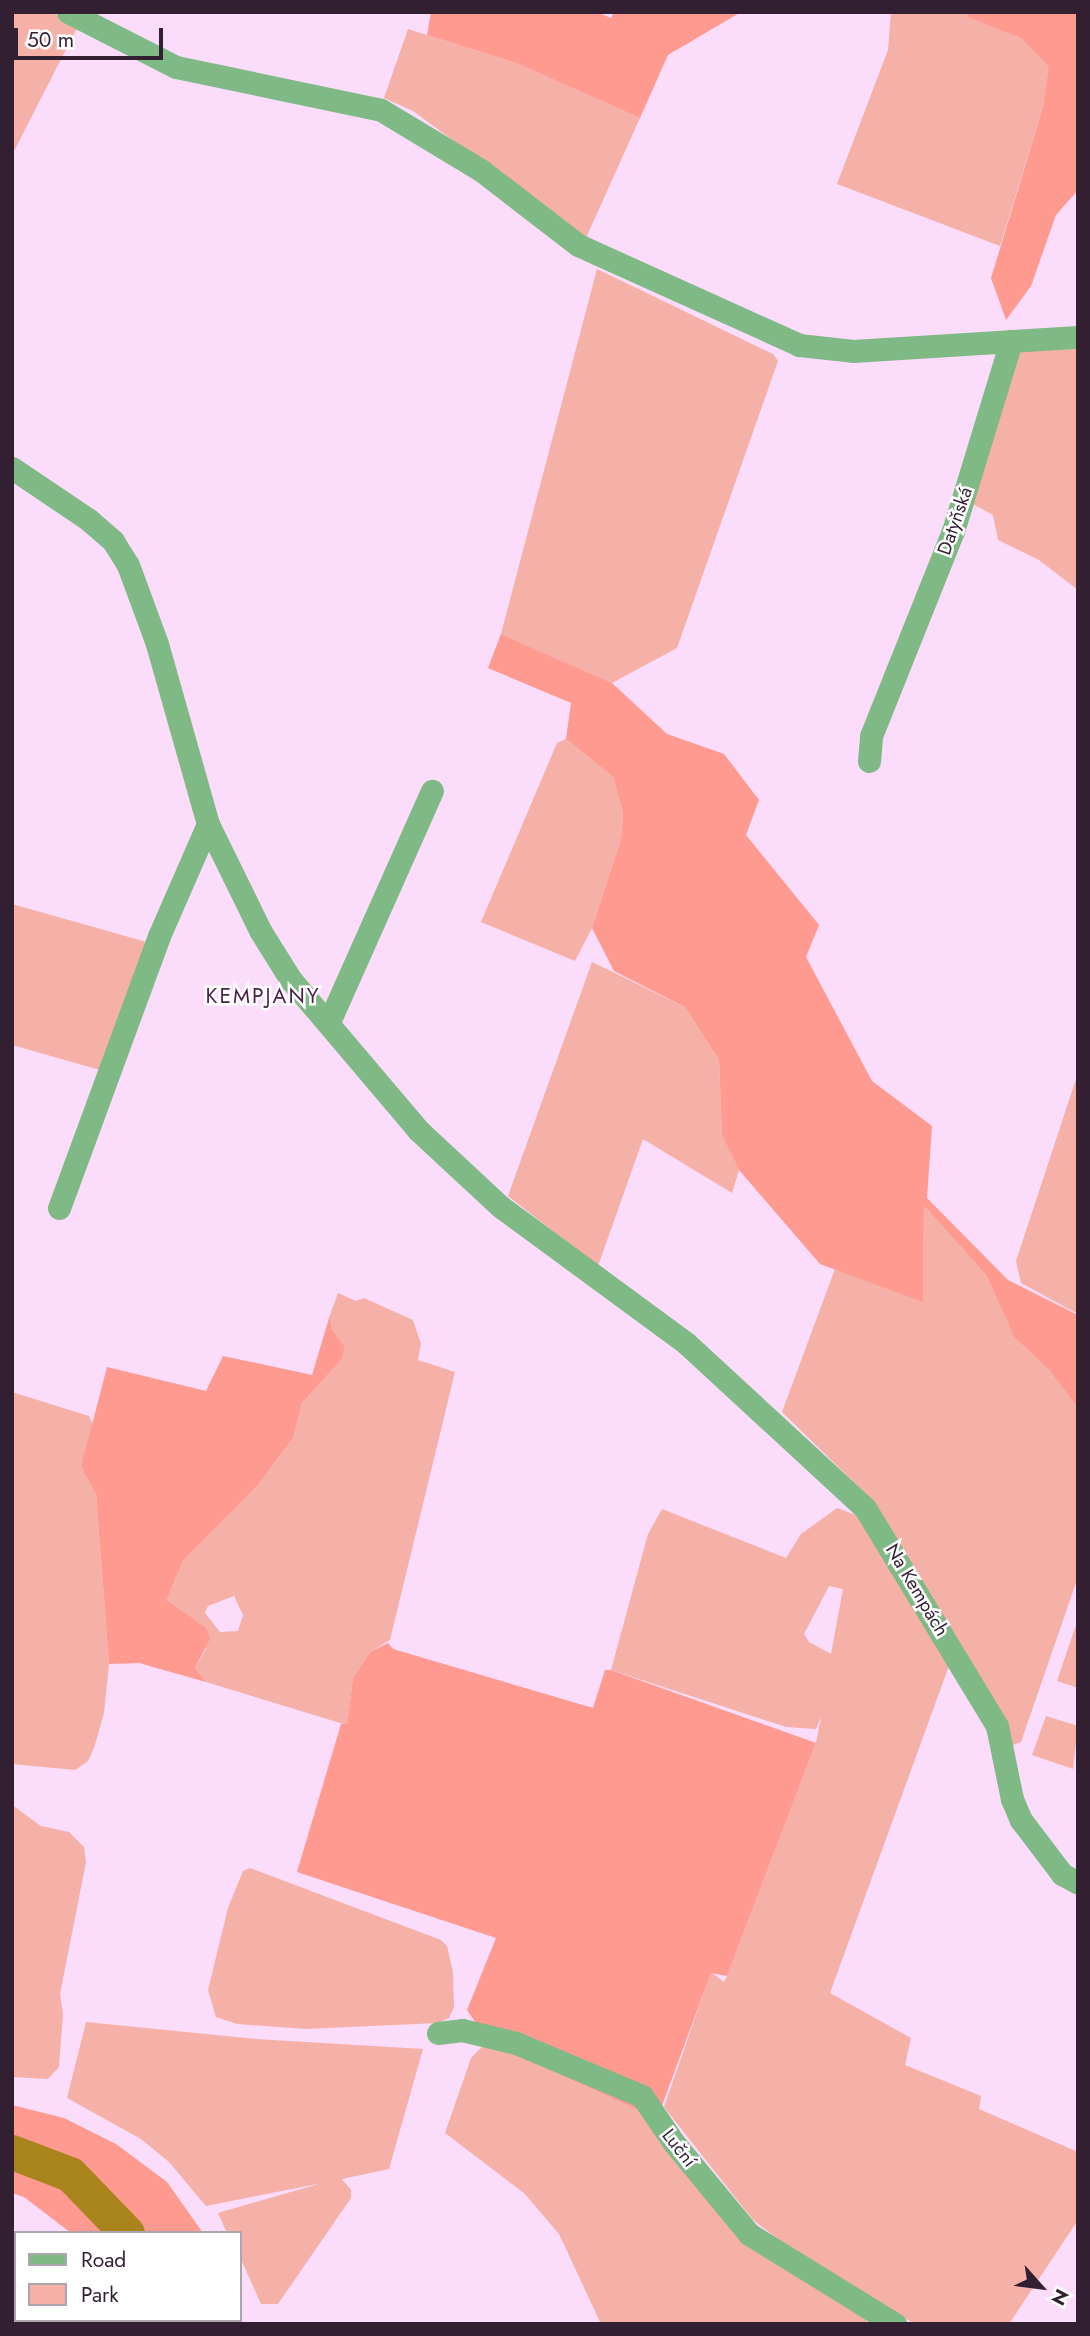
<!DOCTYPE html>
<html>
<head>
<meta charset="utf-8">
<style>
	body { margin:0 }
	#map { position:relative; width:1090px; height:2336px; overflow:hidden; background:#fbdcfa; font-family:Jost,sans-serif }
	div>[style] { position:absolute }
	.green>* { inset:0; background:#f5b1a8 }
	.forest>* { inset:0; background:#fe9a8f }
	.river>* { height:35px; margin:-17.5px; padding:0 17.5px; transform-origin:17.5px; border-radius:17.5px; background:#a9841c }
	.street>* { height:23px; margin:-11.5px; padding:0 11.5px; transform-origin:11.5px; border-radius:11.5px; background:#7fb985 }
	span { translate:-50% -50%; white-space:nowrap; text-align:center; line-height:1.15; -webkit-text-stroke:5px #fff; paint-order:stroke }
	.street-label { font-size:19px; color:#321f32 }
	.neighbourhood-label { font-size:21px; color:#481f48; letter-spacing:2px }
	.frame { position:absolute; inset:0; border:14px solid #321f32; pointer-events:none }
	.legend { position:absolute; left:14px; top:2231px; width:228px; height:91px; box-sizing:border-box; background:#fff; border:2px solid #ada5ad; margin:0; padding:9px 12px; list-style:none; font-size:21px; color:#321f32 }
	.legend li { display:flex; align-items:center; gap:14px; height:35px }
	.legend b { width:35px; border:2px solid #ada5ad }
	.north { position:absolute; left:1006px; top:2252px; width:70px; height:70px; -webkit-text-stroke:5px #fff; paint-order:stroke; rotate:118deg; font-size:19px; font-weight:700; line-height:28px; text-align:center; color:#321f32 }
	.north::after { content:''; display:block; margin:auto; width:24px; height:32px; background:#321f32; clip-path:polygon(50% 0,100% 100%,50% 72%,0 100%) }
	.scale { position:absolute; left:14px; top:28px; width:149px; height:32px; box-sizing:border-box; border:4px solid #321f32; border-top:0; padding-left:9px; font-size:21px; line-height:24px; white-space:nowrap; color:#321f32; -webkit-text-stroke:5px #fff; paint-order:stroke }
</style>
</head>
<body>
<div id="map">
	<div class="green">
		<i style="clip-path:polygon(12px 12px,51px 12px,78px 26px,12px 155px)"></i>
		<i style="clip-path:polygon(891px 12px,969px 12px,969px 17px,1022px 39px,1050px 67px,1043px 107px,1000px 246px,837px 184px,888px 50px)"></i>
		<i style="clip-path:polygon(408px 29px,516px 63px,640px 118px,586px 238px,413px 111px,384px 98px)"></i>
		<i style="clip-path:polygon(597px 269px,773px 354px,778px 361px,677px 648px,612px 683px,501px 634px)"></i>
		<i style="clip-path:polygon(1078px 343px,1078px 590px,1039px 560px,998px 540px,993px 515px,971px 503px,1018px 352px)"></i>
		<i style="clip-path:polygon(566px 739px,613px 777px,623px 813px,621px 839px,592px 928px,575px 961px,481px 922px,557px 743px)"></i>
		<i style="clip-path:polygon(12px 904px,150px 943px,100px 1070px,12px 1045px)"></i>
		<i style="clip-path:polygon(592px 962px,685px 1007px,719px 1060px,722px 1136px,739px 1170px,732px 1193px,643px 1139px,598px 1266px,508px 1196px)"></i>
		<i style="clip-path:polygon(1078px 1073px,1078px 1314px,1021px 1283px,1016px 1261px)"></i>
		<i style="clip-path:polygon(evenodd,924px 1204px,986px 1275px,1014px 1337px,1049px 1370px,1078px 1408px,1078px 1577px,1021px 1742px,1013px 1745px,947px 1621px,950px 1663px,830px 1993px,911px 2038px,905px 2065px,981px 2096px,979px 2109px,1078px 2152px,1078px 2220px,1009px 2324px,915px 2324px,809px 2262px,753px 2220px,664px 2107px,711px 1972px,724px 1982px,727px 1976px,816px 1743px,821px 1717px,816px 1729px,786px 1727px,611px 1670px,648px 1534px,662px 1509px,786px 1558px,801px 1534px,837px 1508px,859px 1516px,865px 1493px,782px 1412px,835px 1269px,923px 1301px,924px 1204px,829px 1586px,843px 1589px,831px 1654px,809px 1642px,804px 1634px,829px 1586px)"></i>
		<i style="clip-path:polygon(evenodd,338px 1293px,356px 1301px,364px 1298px,413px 1320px,421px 1344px,418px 1360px,455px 1372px,390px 1640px,370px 1652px,353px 1678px,347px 1725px,206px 1682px,195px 1668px,206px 1649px,165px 1600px,183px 1561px,259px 1484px,293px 1438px,302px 1403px,342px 1359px,345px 1347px,332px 1329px,330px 1315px,338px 1293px,234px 1596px,243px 1615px,238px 1631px,220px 1632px,205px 1613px,208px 1606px,234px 1596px)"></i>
		<i style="clip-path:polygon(12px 1392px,89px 1416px,94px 1427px,81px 1467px,96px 1494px,109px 1664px,104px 1713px,94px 1748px,88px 1761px,75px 1770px,12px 1764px)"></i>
		<i style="clip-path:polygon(1078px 1619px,1078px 1688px,1057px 1681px)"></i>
		<i style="clip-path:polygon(1046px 1716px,1078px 1726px,1073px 1769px,1032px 1755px)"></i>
		<i style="clip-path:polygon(12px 1805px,41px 1826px,69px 1832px,84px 1847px,86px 1862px,60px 1994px,63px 2014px,59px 2067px,48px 2079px,12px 2077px)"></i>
		<i style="clip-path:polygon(250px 1868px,441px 1940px,447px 1946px,453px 1972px,454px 2007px,449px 2018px,438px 2023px,306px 2029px,237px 2024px,216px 2017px,208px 1990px,228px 1908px,243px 1871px)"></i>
		<i style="clip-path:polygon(86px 2022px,256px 2039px,423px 2049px,389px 2169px,342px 2179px,351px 2190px,351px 2198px,278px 2304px,261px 2304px,240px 2257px,240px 2233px,227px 2233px,218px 2213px,322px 2183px,206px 2206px,169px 2162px,141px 2139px,67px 2098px)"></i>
		<i style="clip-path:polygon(488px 2041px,657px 2119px,749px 2234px,864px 2314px,868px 2324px,601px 2324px,559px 2234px,525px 2194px,445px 2133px,471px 2058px)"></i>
	</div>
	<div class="forest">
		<i style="clip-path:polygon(431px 12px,597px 12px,611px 18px,614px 12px,741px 12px,668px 55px,640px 118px,516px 63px,427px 35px)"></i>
		<i style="clip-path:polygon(969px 12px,1078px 12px,1078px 190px,1056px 215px,1031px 286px,1006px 320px,991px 278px,1043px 107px,1049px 67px,1022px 39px,968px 17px)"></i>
		<i style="clip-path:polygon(501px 634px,612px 683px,667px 734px,724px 754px,759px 800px,746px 835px,819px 925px,806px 957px,872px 1081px,932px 1126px,927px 1198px,1008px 1280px,1078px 1315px,1078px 1408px,1049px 1370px,1014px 1337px,986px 1275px,924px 1205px,923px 1302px,820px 1264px,739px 1170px,722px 1136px,719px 1060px,685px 1007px,614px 971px,592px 928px,621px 839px,623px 813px,613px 777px,566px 739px,571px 703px,488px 668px)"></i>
		<i style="clip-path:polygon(330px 1315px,332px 1329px,345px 1347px,342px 1359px,302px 1403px,293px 1438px,259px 1484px,183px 1561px,166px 1600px,206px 1628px,210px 1639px,195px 1668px,206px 1682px,139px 1663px,109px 1664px,96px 1494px,81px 1467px,107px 1367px,206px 1391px,223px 1356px,312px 1375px)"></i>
		<i style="clip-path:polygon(388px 1643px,393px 1649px,593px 1708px,605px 1670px,611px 1670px,816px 1743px,727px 1976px,711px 1973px,657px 2119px,488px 2041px,467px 2010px,496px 1938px,297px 1872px,341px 1724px,347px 1724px,353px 1678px,370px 1652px)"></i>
		<i style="clip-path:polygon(12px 2105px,64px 2118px,116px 2144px,167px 2182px,203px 2233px,71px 2233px,24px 2197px,12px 2193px)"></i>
		<i style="clip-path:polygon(240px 2318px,242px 2324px,147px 2320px,240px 2320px)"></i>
	</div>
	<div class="river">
		<i style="left:12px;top:2152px;width:62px;rotate:20.8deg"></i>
		<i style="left:70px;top:2174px;width:82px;rotate:46deg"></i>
		<i style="left:179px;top:2320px;width:4px;rotate:76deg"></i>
	</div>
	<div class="street">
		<i style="left:68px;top:12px;width:121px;rotate:27deg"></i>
		<i style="left:176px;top:67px;width:209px;rotate:11.8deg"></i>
		<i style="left:381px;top:110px;width:118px;rotate:31.1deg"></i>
		<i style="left:482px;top:171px;width:121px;rotate:37.6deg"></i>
		<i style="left:578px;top:245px;width:243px;rotate:24.3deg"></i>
		<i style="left:799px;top:345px;width:54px;rotate:6.3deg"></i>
		<i style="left:853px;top:351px;width:225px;rotate:-3.6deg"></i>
		<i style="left:12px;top:468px;width:93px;rotate:34deg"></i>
		<i style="left:89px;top:520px;width:32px;rotate:41deg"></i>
		<i style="left:113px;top:541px;width:28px;rotate:58deg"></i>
		<i style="left:128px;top:565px;width:84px;rotate:69.8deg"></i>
		<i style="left:157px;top:644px;width:187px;rotate:74.2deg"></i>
		<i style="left:208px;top:824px;width:120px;rotate:63.9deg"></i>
		<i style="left:261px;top:932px;width:57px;rotate:58deg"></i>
		<i style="left:291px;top:980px;width:197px;rotate:49.7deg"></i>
		<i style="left:418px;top:1130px;width:113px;rotate:42.9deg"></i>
		<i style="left:501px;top:1207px;width:230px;rotate:36.3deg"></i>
		<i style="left:686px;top:1343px;width:243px;rotate:42.7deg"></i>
		<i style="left:865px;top:1508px;width:255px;rotate:58.8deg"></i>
		<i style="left:997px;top:1726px;width:75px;rotate:78.4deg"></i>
		<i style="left:1012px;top:1799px;width:23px;rotate:67deg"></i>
		<i style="left:1021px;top:1820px;width:68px;rotate:52.8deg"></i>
		<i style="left:1062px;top:1874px;width:18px;rotate:29deg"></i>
		<i style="left:869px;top:761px;width:25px;rotate:-85deg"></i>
		<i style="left:871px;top:736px;width:221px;rotate:-68.2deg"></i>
		<i style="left:953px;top:531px;width:199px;rotate:-73deg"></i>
		<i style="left:329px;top:1022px;width:253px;rotate:-66deg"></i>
		<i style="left:59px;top:1208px;width:290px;rotate:-69.8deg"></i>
		<i style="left:159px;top:936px;width:122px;rotate:-66.4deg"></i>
		<i style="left:438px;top:2033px;width:24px;rotate:-7deg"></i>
		<i style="left:462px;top:2030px;width:56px;rotate:13.5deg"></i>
		<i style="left:516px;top:2043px;width:137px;rotate:22.8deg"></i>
		<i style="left:642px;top:2096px;width:57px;rotate:55.8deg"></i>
		<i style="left:674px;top:2143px;width:118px;rotate:50.5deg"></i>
		<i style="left:749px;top:2234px;width:172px;rotate:31.7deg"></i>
	</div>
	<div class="street-label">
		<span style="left:955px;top:521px;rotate:-71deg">Datyňská</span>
		<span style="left:917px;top:1590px;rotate:59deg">Na Kempách</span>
		<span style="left:679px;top:2148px;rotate:52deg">Luční</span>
	</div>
	<div class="neighbourhood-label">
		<span style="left:263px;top:996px">KEMPJANY</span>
	</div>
	<div class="frame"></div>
	<ul class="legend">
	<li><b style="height:9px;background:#7fb985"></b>Road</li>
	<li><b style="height:19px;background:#f5b1a8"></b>Park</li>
	</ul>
	<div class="north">N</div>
	<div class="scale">50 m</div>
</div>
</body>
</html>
